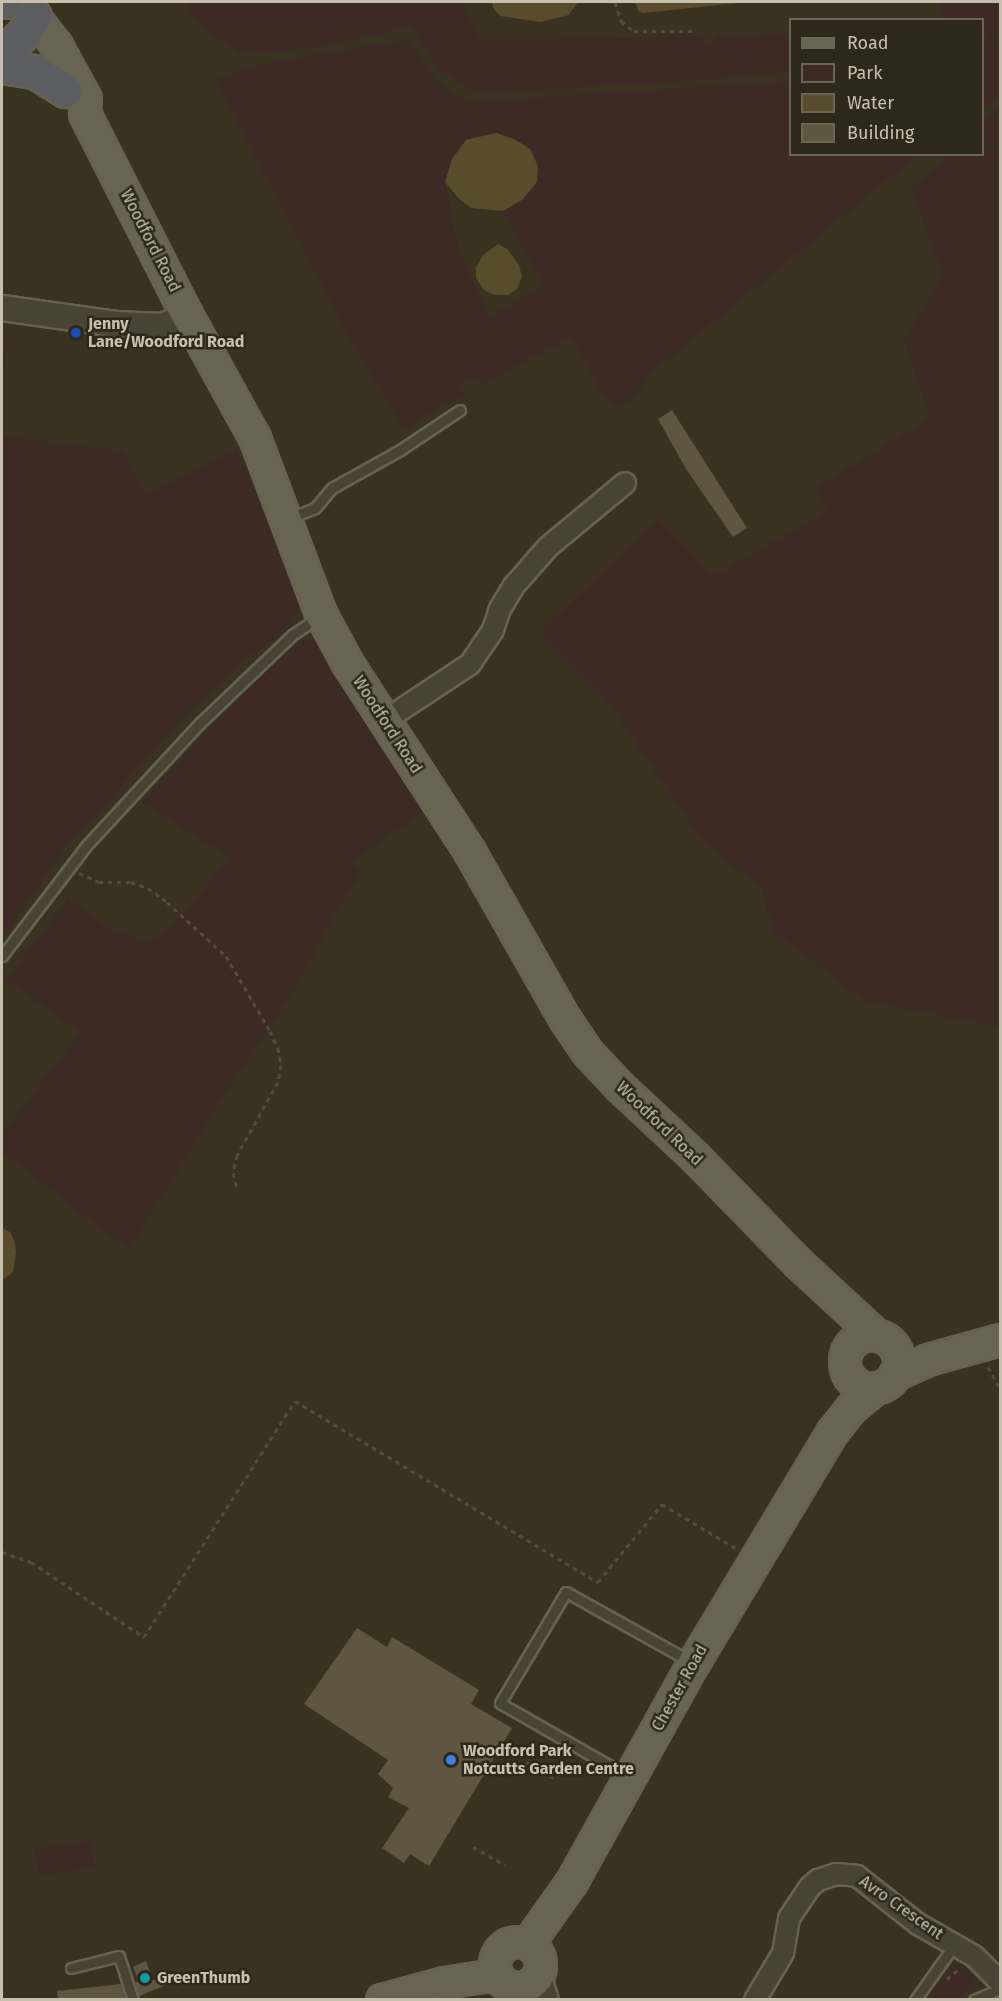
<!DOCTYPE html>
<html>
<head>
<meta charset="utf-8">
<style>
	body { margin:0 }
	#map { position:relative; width:1002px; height:2001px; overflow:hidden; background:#393220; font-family:"Fira Sans",sans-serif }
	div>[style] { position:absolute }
	.green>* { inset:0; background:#3e2a25 }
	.water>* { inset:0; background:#584c2c }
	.building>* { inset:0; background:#5e5640 }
	.path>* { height:3px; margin-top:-1.5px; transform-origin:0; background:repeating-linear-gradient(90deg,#594841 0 4.5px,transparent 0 9px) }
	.roads { filter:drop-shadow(2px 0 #676151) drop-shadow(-2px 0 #676151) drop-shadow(0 2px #676151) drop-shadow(0 -2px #676151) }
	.service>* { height:9px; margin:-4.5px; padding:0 4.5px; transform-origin:4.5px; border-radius:4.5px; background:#494333 }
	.minor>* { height:20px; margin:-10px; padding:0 10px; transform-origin:10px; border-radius:10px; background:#494333 }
	.tertiary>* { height:24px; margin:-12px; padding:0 12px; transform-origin:12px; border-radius:12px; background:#494333 }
	.primary>* { height:30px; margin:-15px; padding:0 15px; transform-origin:15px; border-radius:15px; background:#696351 }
	.primary>.ring { margin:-15px; padding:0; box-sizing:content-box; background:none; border:30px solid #696351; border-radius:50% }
	.trunk>* { height:32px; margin:-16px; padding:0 16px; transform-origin:16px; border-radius:16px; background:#5c5d60 }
	.dots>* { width:16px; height:16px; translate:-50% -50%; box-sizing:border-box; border:3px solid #2d2819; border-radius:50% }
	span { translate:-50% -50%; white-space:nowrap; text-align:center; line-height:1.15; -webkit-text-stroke:5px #2d2819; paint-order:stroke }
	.street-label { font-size:16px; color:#c6c0ad }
	.poi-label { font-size:16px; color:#c6c0ad; font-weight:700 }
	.left { translate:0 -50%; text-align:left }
	.frame { position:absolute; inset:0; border:3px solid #c6c0ad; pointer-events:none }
	.legend { position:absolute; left:789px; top:18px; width:195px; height:138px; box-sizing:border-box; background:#2d2819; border:2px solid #6a6554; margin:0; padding:8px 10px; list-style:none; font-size:18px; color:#c6c0ad }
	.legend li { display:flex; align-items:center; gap:12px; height:30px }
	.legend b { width:30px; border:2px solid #6a6554 }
</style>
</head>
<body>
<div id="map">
	<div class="green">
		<i style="clip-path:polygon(184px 2px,461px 2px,480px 40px,705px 37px,706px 44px,715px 43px,714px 36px,790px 33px,790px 71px,715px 79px,477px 93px,446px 74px,433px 61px,411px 26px,325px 46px,243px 54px,205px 31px)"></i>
		<i style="clip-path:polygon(940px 2px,1000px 2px,1000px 98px,983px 107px,983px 44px,988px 34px,983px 35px,982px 20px,939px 19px)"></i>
		<i style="clip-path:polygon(evenodd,409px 39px,437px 82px,468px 102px,790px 81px,790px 154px,918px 155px,654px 371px,633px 397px,617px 409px,602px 393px,571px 337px,483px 384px,477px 378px,460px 384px,466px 396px,440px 407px,404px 429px,350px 340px,216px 81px,246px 67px,409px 39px,479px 135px,538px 166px,536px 182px,522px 200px,503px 211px,544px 286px,490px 316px,459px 251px,445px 182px,452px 159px,466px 140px,479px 135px)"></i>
		<i style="clip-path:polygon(1000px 107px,1000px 1027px,865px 1001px,774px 932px,761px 888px,701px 840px,606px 698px,540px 632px,658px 519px,714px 576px,823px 514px,826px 511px,825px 506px,815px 488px,930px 418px,904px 341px,943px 274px,911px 189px,948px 155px,982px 154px,983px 122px)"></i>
		<i style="clip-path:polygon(2px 327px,7px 328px,2px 382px)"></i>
		<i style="clip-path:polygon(2px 436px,123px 451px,146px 495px,237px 449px,296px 593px,299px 608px,291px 627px,272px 642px,248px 657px,184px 717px,65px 848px,2px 939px)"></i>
		<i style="clip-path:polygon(305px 638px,318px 642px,415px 792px,413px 797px,424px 812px,384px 838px,354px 863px,362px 871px,331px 920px,301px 979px,216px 1108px,129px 1250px,2px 1152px,2px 1134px,81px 1032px,6px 980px,68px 899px,110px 929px,150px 942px,179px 918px,231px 858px,141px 802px,259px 677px)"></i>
		<i style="clip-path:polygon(91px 1841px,95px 1867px,39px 1876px,34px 1849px)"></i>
		<i style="clip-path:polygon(956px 1964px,977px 1978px,958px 1999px,927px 1999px)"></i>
	</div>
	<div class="water">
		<i style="clip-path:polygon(492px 2px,578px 2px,569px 15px,540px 22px,500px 16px,493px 8px)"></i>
		<i style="clip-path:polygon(635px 2px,746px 2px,644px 13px,639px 12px)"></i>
		<i style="clip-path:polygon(496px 133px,514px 139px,530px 149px,538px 166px,537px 182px,522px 200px,503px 211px,471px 208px,459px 199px,445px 182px,452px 159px,466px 140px)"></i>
		<i style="clip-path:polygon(498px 244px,507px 249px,519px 265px,522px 277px,517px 289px,508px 295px,494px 295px,484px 290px,476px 278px,476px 267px,483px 255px)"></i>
		<i style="clip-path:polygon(2px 1228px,10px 1232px,15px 1242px,16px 1252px,13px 1272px,4px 1279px,2px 1279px)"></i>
	</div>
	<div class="building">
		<i style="clip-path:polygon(672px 410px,747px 528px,733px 537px,686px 469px,658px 419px)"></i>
		<i style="clip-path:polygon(357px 1628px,387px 1647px,392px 1637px,479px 1690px,471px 1704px,512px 1728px,429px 1866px,410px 1854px,404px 1863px,382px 1848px,409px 1808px,388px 1797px,393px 1788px,378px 1774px,388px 1760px,304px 1704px)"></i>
		<i style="clip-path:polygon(146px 1961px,153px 1980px,173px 1978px,174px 1982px,139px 1996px,134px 1982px,139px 1982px,133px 1967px)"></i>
		<i style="clip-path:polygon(121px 1984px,126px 2000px,58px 2000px,57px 1991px)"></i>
	</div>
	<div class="path">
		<i style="left:615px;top:2px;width:20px;rotate:72deg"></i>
		<i style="left:621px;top:21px;width:16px;rotate:38deg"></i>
		<i style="left:634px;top:31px;width:61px"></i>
		<i style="left:79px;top:873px;width:22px;rotate:24deg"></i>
		<i style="left:99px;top:882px;width:32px"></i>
		<i style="left:131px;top:882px;width:18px;rotate:19deg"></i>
		<i style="left:148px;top:888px;width:24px;rotate:36deg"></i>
		<i style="left:167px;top:902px;width:80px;rotate:42.5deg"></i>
		<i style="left:226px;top:956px;width:87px;rotate:59.6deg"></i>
		<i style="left:270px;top:1031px;width:19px;rotate:65deg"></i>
		<i style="left:278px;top:1048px;width:17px;rotate:80deg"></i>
		<i style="left:281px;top:1065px;width:17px;rotate:100deg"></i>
		<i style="left:278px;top:1082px;width:84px;rotate:119.3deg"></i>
		<i style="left:237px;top:1155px;width:18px;rotate:103deg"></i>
		<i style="left:233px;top:1173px;width:16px;rotate:75deg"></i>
		<i style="left:988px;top:1367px;width:25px;rotate:61deg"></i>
		<i style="left:2px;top:1552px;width:31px;rotate:19deg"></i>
		<i style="left:31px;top:1562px;width:136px;rotate:33.6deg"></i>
		<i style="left:144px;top:1637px;width:280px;rotate:-57.4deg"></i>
		<i style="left:295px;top:1401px;width:353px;rotate:30.9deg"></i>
		<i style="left:598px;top:1582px;width:101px;rotate:-50.6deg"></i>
		<i style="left:662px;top:1504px;width:87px;rotate:31deg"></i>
		<i style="left:526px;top:1762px;width:34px;rotate:30deg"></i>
		<i style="left:473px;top:1847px;width:37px;rotate:29deg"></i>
		<i style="left:553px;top:1950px;width:14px;rotate:82deg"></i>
		<i style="left:947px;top:1979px;width:17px;rotate:-40deg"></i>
	</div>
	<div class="roads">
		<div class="service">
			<i style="left:289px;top:518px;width:28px;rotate:-21deg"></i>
			<i style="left:315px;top:508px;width:26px;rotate:-50deg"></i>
			<i style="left:332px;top:488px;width:78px;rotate:-29.2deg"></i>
			<i style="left:400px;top:450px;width:72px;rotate:-33.7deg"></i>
			<i style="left:2px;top:956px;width:138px;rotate:-52.6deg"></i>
			<i style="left:86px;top:846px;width:168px;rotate:-47.2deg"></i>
			<i style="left:200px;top:723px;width:127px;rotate:-43.7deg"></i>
			<i style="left:292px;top:635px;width:30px;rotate:-34deg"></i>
			<i style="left:626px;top:1775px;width:145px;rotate:-150.3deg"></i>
			<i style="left:500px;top:1703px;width:129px;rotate:-59.3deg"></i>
			<i style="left:566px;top:1592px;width:143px;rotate:29.2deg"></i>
			<i style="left:71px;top:1968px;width:49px;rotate:-14deg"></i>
			<i style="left:119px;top:1956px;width:46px;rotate:72.3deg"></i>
			<i style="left:915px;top:2000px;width:69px;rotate:-54.5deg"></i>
			<i style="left:974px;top:2000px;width:28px;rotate:-23deg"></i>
		</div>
		<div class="minor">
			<i style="left:384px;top:721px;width:103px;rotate:-33.5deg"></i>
			<i style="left:470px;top:664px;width:41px;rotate:-55.9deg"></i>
			<i style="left:493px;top:630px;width:22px;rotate:-72deg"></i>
			<i style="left:500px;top:609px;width:26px;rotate:-59deg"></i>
			<i style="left:513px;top:587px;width:53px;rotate:-48.8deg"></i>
			<i style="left:548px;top:547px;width:100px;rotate:-39.7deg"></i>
			<i style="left:540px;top:1974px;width:27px;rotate:73deg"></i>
			<i style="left:507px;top:1986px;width:18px;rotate:52deg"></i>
			<i style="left:755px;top:2000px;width:55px;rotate:-59.2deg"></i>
			<i style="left:783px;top:1953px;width:36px;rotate:-80deg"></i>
			<i style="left:789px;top:1918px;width:37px;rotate:-56deg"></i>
			<i style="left:810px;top:1887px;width:11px;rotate:-41deg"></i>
			<i style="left:818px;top:1880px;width:19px;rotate:-18deg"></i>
			<i style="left:836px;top:1874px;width:21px;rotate:5deg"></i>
			<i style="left:857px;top:1876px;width:78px;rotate:38.2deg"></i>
			<i style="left:918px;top:1924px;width:64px;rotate:29.7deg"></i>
			<i style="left:974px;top:1956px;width:37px;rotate:45deg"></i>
		</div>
		<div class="tertiary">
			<i style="left:2px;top:308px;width:115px;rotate:8deg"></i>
			<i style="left:116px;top:324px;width:47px;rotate:2.4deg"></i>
			<i style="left:163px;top:326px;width:26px;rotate:-25deg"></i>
		</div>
		<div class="primary">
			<i style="left:23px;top:2px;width:56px;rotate:52.3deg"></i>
			<i style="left:57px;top:46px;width:60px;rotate:61.3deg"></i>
			<i style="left:86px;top:99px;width:15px;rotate:94deg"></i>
			<i style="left:85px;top:114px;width:225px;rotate:63.1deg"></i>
			<i style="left:187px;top:315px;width:141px;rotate:61.1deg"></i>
			<i style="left:255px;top:438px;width:188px;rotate:69.4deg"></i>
			<i style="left:321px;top:614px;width:57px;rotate:61.6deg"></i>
			<i style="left:348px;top:664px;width:224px;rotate:57deg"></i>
			<i style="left:470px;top:852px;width:192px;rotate:60.4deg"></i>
			<i style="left:565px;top:1019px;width:41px;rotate:55.9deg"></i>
			<i style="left:588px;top:1053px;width:47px;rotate:46.7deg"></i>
			<i style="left:620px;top:1087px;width:103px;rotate:43deg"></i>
			<i style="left:695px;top:1157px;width:148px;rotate:45.8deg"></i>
			<i style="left:798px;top:1263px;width:108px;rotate:42.7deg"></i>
			<i class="ring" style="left:845px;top:1335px;width:24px;height:24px"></i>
			<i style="left:895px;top:1375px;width:36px;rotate:-24deg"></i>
			<i style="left:928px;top:1360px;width:75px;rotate:-15.5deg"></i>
			<i class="ring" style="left:495px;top:1942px;width:16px;height:16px"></i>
			<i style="left:528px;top:1944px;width:76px;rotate:-54.6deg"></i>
			<i style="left:572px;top:1882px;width:251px;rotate:-60.9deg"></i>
			<i style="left:694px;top:1663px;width:270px;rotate:-59deg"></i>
			<i style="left:833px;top:1432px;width:31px;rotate:-52deg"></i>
			<i style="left:852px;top:1408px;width:32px;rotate:-39deg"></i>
			<i style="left:382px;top:2000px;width:64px;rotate:-15.3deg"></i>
			<i style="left:444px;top:1983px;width:54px;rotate:-8.6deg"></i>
		</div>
		<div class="trunk">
			<i style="left:2px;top:2px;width:4px"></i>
			<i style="left:2px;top:56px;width:33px;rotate:-45deg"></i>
			<i style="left:25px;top:33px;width:19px;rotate:-58deg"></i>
			<i style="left:2px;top:67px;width:33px;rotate:9deg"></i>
			<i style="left:35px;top:72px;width:36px;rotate:32deg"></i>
		</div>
	</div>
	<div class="dots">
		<i style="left:76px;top:333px;background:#1a4fb4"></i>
		<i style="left:451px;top:1760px;background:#3f7fe0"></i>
		<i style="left:145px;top:1978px;background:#0f9aa8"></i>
	</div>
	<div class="street-label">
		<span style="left:150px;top:241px;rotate:63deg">Woodford Road</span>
		<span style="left:387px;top:725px;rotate:57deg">Woodford Road</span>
		<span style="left:659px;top:1124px;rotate:44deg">Woodford Road</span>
		<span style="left:680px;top:1688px;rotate:-61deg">Chester Road</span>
		<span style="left:901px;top:1908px;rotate:35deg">Avro Crescent</span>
	</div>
	<div class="poi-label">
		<span class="left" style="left:88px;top:333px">Jenny<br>Lane/Woodford Road</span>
		<span class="left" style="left:463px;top:1760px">Woodford Park<br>Notcutts Garden Centre</span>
		<span class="left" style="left:157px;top:1978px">GreenThumb</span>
	</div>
	<div class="frame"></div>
	<ul class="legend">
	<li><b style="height:8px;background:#696351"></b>Road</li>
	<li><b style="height:16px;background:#3e2a25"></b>Park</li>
	<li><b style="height:16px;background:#584c2c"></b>Water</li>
	<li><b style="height:16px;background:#5e5640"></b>Building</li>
	</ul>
</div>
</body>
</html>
